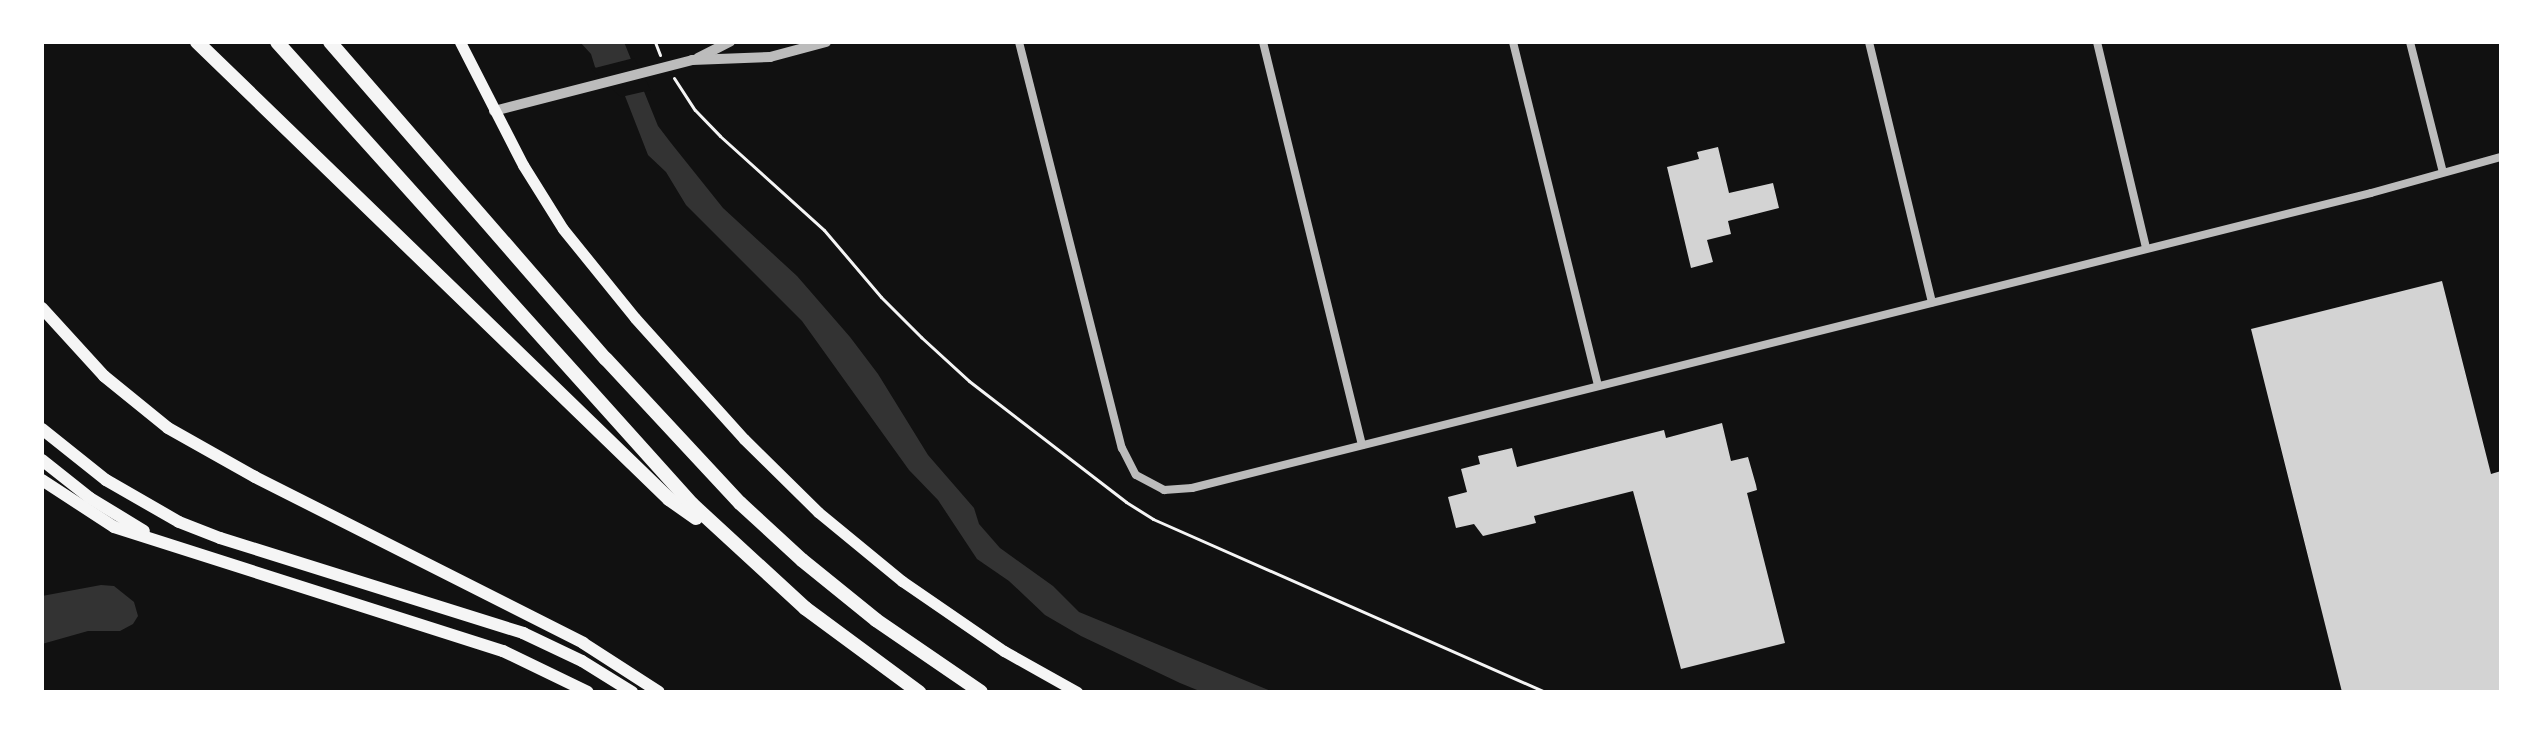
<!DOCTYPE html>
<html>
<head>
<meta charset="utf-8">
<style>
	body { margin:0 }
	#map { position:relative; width:2543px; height:734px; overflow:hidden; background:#111; font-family:"PT Serif",serif }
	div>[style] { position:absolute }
	.water>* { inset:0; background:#333 }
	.pier>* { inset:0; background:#111 }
	.building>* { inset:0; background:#d3d3d3 }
	.path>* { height:3px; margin:-1.5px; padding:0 1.5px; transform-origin:1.5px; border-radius:1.5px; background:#f5f5f5 }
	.service>* { height:4px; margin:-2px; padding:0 2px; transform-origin:2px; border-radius:2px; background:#bcbcbc }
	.minor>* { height:8px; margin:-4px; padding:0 4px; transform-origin:4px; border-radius:4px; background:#bcbcbc }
	.tertiary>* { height:10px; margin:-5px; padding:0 5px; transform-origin:5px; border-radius:5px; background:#bcbcbc }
	.secondary>* { height:11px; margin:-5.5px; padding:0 5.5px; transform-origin:5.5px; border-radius:5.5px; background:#f5f5f5 }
	.primary>* { height:12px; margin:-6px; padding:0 6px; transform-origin:6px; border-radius:6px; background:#f5f5f5 }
	.motorway>* { height:14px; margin:-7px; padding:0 7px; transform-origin:7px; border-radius:7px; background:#f5f5f5 }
	span { translate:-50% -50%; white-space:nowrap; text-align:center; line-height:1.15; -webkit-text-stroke:8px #fff; paint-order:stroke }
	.frame { position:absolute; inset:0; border:44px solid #fff; pointer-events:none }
</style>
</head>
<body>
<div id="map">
	<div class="water">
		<i style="clip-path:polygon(580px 42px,624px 42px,658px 126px,671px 143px,723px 208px,797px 276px,850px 337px,878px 374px,928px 455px,974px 508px,979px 524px,1000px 548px,1053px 586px,1079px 612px,1273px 692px,1202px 692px,1180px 683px,1081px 636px,1045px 615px,1009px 581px,977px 559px,938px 500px,909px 470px,802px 321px,686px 205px,666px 172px,648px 155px,625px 96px,595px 67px,591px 54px)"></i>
		<i style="clip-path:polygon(101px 585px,114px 586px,134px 602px,138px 616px,133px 624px,120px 631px,88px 631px,42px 644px,42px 596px)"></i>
	</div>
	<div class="pier">
		<i style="clip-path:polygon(634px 58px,651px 90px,621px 97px,591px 69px)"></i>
	</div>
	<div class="building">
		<i style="clip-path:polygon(1718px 147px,1729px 193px,1773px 183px,1779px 208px,1728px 221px,1731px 234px,1707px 240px,1713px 262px,1691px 268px,1667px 167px,1699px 159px,1697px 152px)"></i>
		<i style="clip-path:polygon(2442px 281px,2491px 474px,2501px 471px,2501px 692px,2342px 692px,2251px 329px)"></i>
		<i style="clip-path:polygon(1722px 423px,1731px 461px,1748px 457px,1756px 485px,1757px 490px,1747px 493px,1785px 643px,1681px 669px,1633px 491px,1534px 516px,1536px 523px,1483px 536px,1474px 524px,1456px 528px,1448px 497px,1467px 492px,1461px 469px,1480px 464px,1478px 456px,1512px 448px,1517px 467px,1664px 430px,1666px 438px)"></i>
	</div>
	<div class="path">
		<i style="left:655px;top:42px;width:14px;rotate:69deg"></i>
		<i style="left:674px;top:78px;width:38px;rotate:57deg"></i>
		<i style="left:695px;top:110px;width:36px;rotate:46deg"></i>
		<i style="left:720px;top:136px;width:140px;rotate:42.1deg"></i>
		<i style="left:824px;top:230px;width:88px;rotate:49.6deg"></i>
		<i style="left:881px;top:297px;width:57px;rotate:45deg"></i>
		<i style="left:921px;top:337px;width:65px;rotate:42.5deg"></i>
		<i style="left:969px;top:381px;width:198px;rotate:37.6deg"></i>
		<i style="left:1126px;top:502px;width:32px;rotate:32deg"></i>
		<i style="left:1153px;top:519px;width:429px;rotate:23.8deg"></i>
	</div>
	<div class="service">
		<i style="left:153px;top:692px;width:42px"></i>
	</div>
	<div class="minor">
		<i style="left:1019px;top:42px;width:419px;rotate:75.8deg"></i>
		<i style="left:1122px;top:448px;width:30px;rotate:63deg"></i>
		<i style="left:1136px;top:475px;width:32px;rotate:28deg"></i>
		<i style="left:1164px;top:490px;width:28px;rotate:-4deg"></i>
		<i style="left:1192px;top:488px;width:1215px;rotate:-14.05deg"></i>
		<i style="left:2371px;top:193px;width:135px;rotate:-15.5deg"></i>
		<i style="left:1263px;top:42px;width:415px;rotate:76.2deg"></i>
		<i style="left:1513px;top:42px;width:354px;rotate:76.1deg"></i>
		<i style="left:1869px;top:42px;width:268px;rotate:76.4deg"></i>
		<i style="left:2097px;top:42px;width:212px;rotate:76.6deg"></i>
		<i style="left:2410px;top:42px;width:134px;rotate:75.8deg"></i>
	</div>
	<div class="tertiary">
		<i style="left:698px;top:58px;width:36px;rotate:-27deg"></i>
		<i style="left:494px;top:111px;width:204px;rotate:-14.4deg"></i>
		<i style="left:692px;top:60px;width:78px;rotate:-2.2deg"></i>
		<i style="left:770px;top:57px;width:58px;rotate:-15deg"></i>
	</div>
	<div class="secondary">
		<i style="left:460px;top:42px;width:138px;rotate:62.9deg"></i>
		<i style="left:523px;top:165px;width:75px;rotate:58deg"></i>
		<i style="left:563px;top:229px;width:114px;rotate:51deg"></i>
		<i style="left:635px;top:318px;width:163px;rotate:48deg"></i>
		<i style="left:744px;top:439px;width:104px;rotate:44.6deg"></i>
		<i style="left:818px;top:512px;width:109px;rotate:39.4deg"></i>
		<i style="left:902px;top:581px;width:124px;rotate:34.5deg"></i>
		<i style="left:1004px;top:651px;width:84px;rotate:29.3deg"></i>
	</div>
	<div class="primary">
		<i style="left:42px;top:308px;width:92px;rotate:47.6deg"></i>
		<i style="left:104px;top:376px;width:82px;rotate:39.1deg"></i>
		<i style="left:168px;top:428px;width:100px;rotate:29.4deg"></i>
		<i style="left:255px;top:477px;width:368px;rotate:26.8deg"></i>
		<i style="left:583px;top:643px;width:90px;rotate:32.8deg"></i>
		<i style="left:42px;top:429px;width:82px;rotate:38.6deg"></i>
		<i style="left:106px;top:480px;width:84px;rotate:29.9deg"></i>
		<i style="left:179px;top:522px;width:44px;rotate:21.3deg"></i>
		<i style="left:220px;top:538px;width:318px;rotate:17.4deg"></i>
		<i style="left:523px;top:633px;width:65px;rotate:25.4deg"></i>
		<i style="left:582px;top:661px;width:59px;rotate:31.8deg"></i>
		<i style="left:42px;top:460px;width:61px;rotate:38.4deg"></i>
		<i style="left:90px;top:498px;width:63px;rotate:31.4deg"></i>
		<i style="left:42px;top:480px;width:86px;rotate:33.1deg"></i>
		<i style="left:114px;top:527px;width:408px;rotate:17.7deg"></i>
		<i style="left:503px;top:651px;width:94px;rotate:25.8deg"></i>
	</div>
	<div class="motorway">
		<i style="left:197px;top:42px;width:657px;rotate:44.07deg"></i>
		<i style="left:669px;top:499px;width:33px;rotate:35deg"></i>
		<i style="left:277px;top:42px;width:621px;rotate:48.07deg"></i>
		<i style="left:692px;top:504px;width:154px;rotate:42.6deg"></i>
		<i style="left:805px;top:608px;width:142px;rotate:36.4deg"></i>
		<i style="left:330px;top:42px;width:420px;rotate:49deg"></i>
		<i style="left:606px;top:359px;width:197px;rotate:47.1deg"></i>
		<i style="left:740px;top:503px;width:84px;rotate:42.6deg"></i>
		<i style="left:802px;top:560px;width:95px;rotate:39deg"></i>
		<i style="left:876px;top:620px;width:127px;rotate:34.4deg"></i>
	</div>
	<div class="frame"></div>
</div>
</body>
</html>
